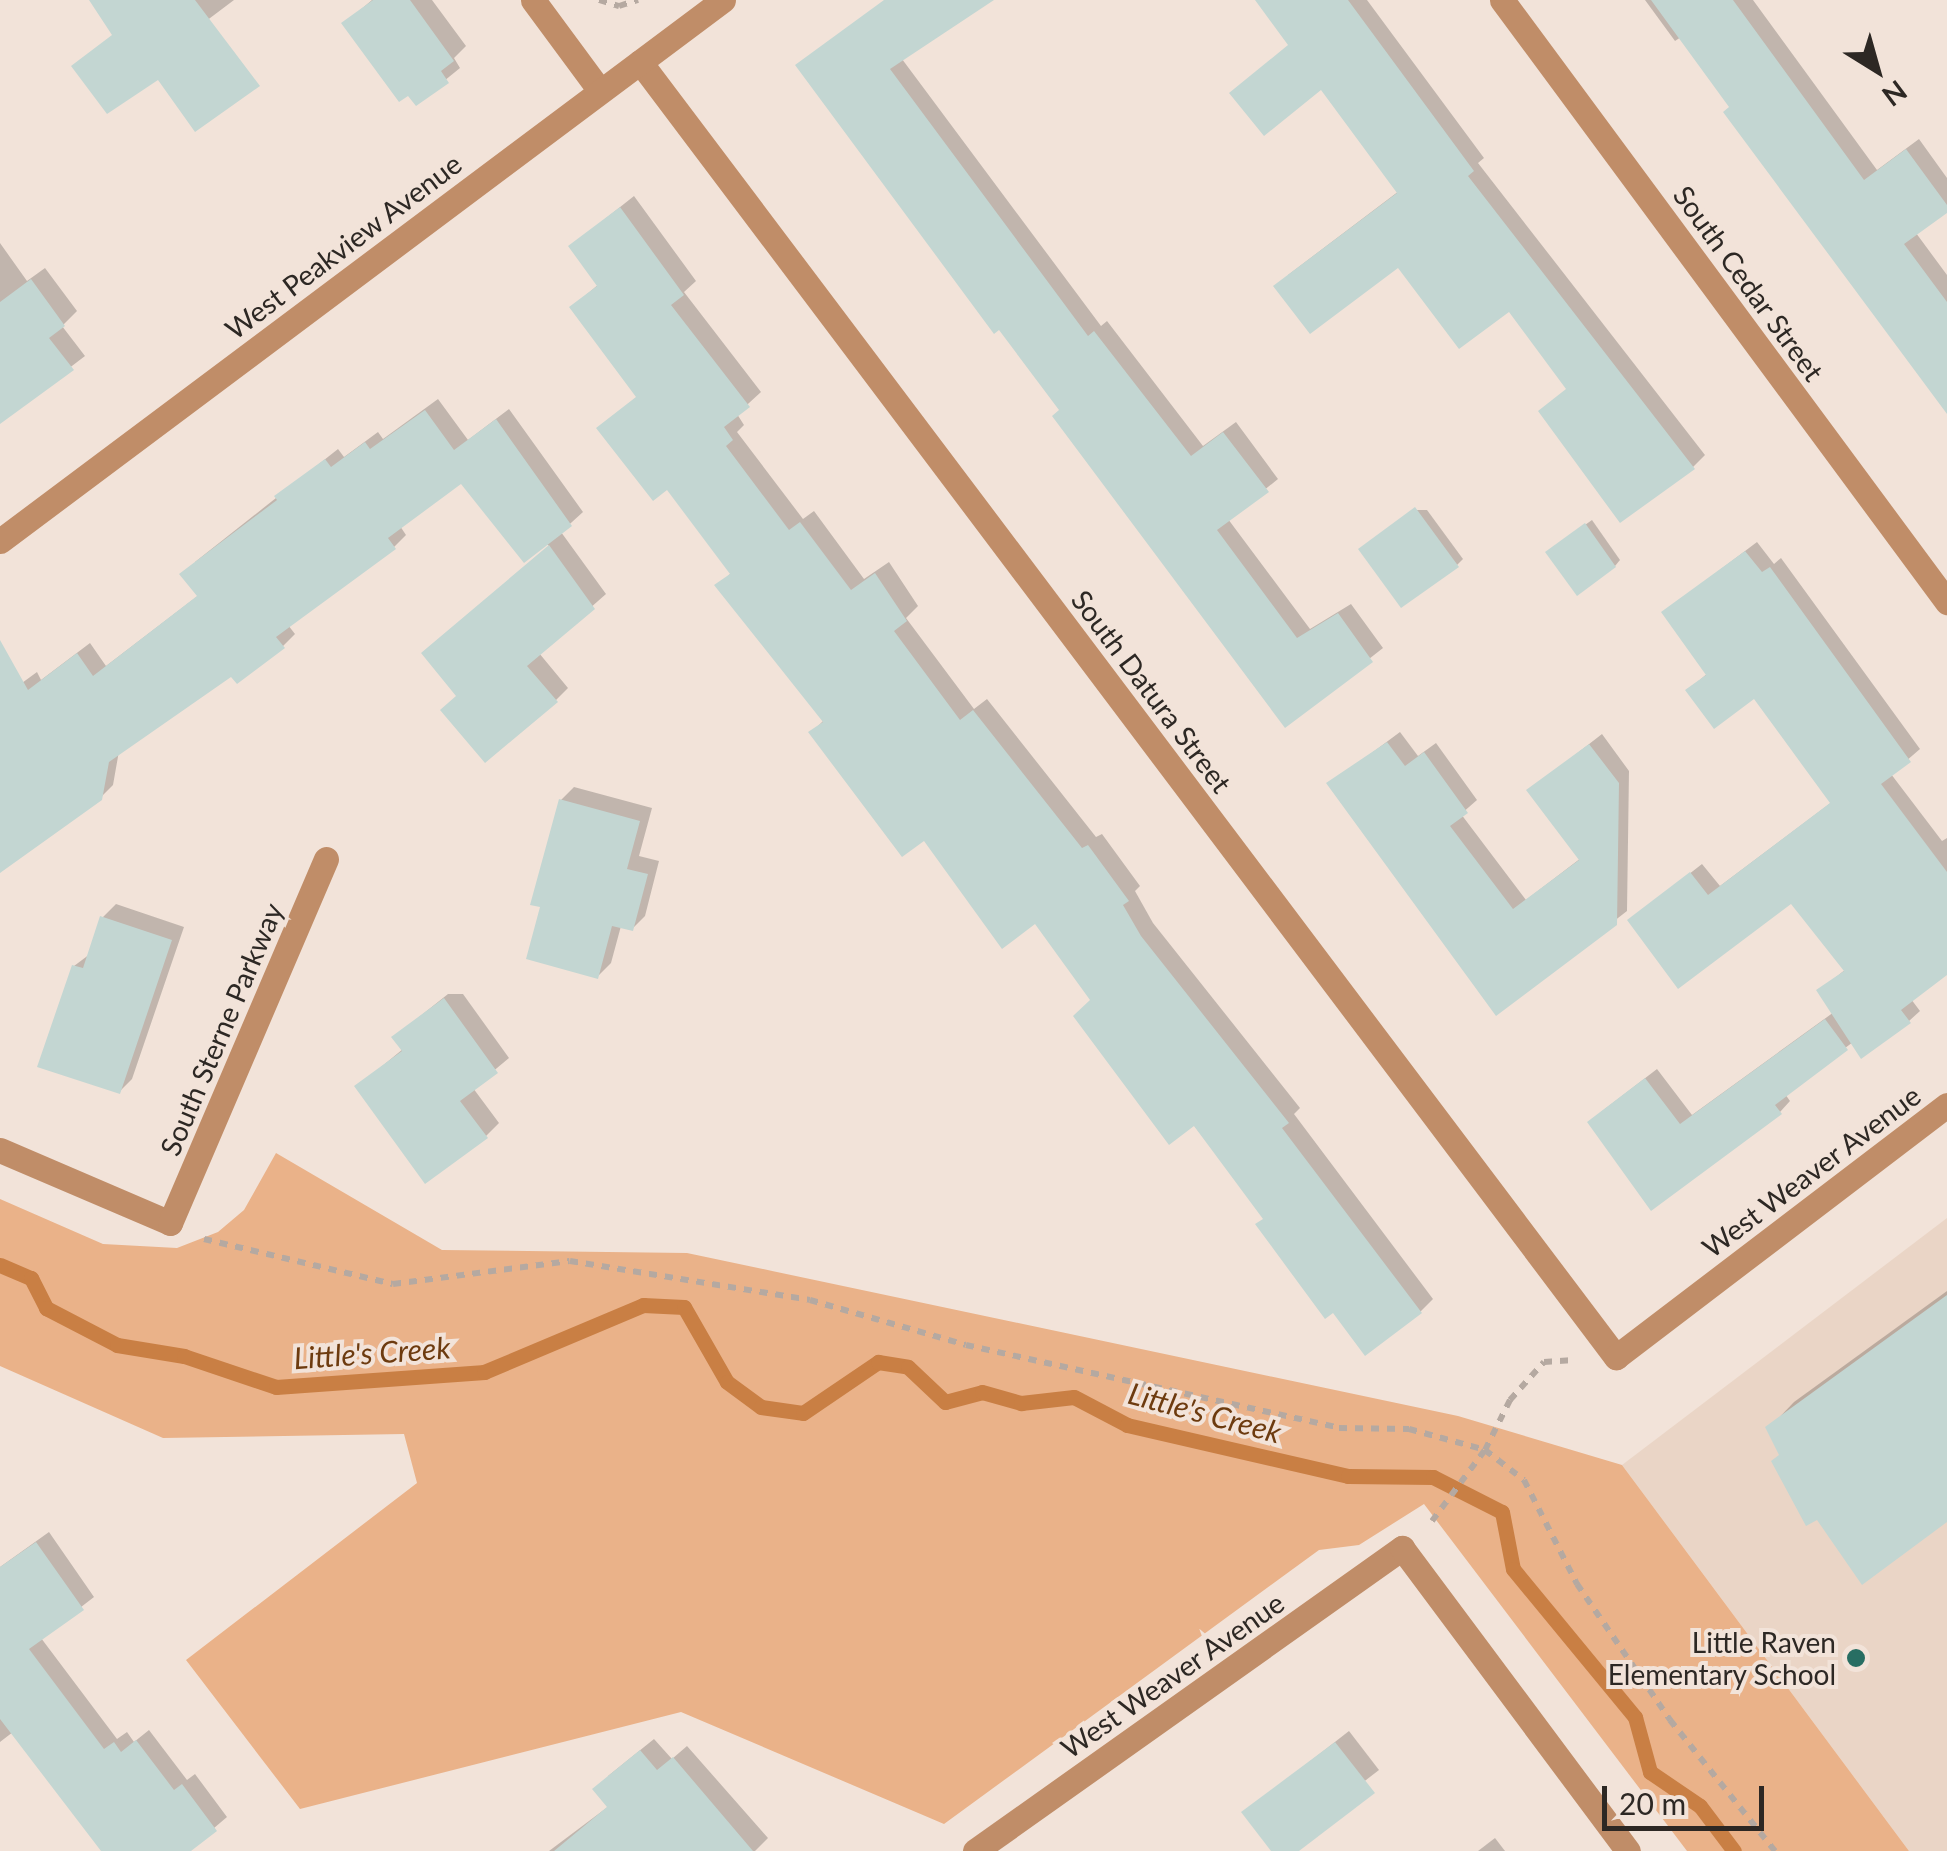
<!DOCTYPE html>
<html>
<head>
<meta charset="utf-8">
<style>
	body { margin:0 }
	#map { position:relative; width:1947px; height:1851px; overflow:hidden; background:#f2e3d9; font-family:Lato,sans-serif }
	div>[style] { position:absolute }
	.built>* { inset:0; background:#ead5c6 }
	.green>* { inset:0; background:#eab289 }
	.shadow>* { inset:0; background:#0003 }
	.stream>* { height:15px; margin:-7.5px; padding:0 7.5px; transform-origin:7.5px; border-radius:7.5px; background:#c97f44 }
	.building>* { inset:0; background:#c3d6d2 }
	.path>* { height:6px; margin-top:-3px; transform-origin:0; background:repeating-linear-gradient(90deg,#b5a9a1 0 8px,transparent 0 16px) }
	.minor>* { height:25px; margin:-12.5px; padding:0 12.5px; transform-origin:12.5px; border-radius:12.5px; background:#c08d68 }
	.dots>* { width:28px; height:28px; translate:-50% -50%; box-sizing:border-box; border:5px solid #f2e3d9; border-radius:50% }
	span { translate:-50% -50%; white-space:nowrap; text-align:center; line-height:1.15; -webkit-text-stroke:8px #f2e3d9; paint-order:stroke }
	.street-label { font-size:28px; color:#2d2824 }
	.poi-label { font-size:28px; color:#2d2824 }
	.right { translate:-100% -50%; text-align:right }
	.water-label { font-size:30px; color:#6d3b0f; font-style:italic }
	.north { position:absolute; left:1827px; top:20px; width:100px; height:100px; -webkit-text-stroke:8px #f2e3d9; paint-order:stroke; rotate:143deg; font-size:28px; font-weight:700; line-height:40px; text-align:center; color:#2d2824 }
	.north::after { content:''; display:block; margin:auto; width:35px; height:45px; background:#2d2824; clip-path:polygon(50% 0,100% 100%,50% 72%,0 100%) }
	.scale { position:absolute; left:1602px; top:1786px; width:162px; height:45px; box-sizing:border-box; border:5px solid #2d2824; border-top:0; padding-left:12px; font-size:30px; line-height:35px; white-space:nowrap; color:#2d2824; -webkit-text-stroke:8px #f2e3d9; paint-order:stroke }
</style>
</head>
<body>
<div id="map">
	<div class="built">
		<i style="clip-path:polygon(1947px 1218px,1947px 1851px,1909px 1851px,1622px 1465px)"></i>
	</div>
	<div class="green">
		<i style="clip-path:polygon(276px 1153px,442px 1250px,687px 1253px,1458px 1416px,1622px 1465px,1909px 1851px,1687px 1851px,1424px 1504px,1359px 1545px,1319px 1550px,944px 1824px,681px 1712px,300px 1809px,186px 1660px,417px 1483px,404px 1434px,163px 1438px,0 1366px,0 1199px,103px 1244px,177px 1248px,218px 1232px,244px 1210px)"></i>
	</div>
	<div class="shadow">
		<i style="clip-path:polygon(109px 0,234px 0,100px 101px,114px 34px)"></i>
		<i style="clip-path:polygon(372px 0,432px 0,466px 46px,454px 58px,460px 68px,417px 103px,345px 23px)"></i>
		<i style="clip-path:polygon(886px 0,989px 0,902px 59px,1101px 326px,1107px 321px,1203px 446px,1236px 422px,1278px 479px,1228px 519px,1310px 629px,1351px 604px,1383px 648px,1286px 724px,1062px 409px,798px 65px)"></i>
		<i style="clip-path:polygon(1258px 0,1367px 0,1484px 158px,1478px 163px,1705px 455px,1693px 467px,1568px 388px,1509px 308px,1398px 265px,1288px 275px,1399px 191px)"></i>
		<i style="clip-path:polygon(1645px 0,1753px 0,1877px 170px,1919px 139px,1947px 178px,1947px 210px,1916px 233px,1947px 275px,1947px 412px,1681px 37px,1675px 41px)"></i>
		<i style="clip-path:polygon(634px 196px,696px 281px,684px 292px,761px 392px,737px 414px,744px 425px,737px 432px,803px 519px,814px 511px,864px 579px,889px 562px,918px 606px,906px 618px,974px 709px,987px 699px,1096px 837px,1102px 834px,1140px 886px,1135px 891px,1153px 923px,1300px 1108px,1294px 1114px,1433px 1299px,1420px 1312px,1266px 1218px,1035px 921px,924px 837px,811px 733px,824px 720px,718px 586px,732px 572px,668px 487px,599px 428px,638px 396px,572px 307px,599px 284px,571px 246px)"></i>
		<i style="clip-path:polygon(0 243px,27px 281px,45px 268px,77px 311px,62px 326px,85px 356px,0 421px)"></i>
		<i style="clip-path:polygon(438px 399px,468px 440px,509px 409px,583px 512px,561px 532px,606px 594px,539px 653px,568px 688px,556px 700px,459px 695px,549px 546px,462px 481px,400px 526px,406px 535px,394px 547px,288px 625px,295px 634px,283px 646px,232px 673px,119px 751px,113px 785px,100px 798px,0 863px,0 699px,37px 672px,41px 680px,90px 643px,106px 666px,199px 595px,195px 562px,338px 449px,344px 457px,378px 432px,383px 439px)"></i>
		<i style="clip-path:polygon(1412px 510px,1427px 510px,1463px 559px,1457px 565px)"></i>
		<i style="clip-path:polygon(1592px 520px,1620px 560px,1615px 566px,1554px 547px)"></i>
		<i style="clip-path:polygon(1757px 542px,1774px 564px,1781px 558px,1920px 749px,1891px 774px,1942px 841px,1947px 838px,1947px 972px,1911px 999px,1920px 1011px,1909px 1021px,1853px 1042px,1785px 1094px,1790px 1101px,1780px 1112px,1652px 1207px,1601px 1112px,1657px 1069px,1692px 1115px,1834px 1012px,1819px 991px,1846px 969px,1792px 901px,1630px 920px,1702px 864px,1720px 886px,1832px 802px,1754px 696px,1688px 690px,1708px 673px,1664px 612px)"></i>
		<i style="clip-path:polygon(1400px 732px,1418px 756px,1436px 743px,1477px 800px,1461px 814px,1526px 900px,1581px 858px,1530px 790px,1602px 734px,1629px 771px,1627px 911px,1497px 1012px,1330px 784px)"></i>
		<i style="clip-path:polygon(574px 787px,652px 808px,639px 856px,659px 861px,645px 916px,632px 929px,621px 926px,611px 963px,598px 976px,543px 906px,561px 800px)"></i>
		<i style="clip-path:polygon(116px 904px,184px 927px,132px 1079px,119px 1092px,74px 966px,90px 954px,103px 917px)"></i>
		<i style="clip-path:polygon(448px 994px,463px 994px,509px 1058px,473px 1088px,499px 1123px,486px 1136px,358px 1086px,403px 1049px,394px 1037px)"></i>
		<i style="clip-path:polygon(1947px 1291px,1947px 1519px,1782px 1454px,1769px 1428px,1794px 1402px)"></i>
		<i style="clip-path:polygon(49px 1532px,94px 1597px,41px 1638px,117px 1739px,127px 1732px,134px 1742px,149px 1730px,187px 1780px,195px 1774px,227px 1817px,187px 1851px,103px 1851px,13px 1732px,0 1742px,0 1567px)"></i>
		<i style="clip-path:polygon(1349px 1731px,1379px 1770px,1274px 1851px,1245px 1812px)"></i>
		<i style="clip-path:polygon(654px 1739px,672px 1759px,687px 1746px,768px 1838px,755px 1851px,549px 1851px,609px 1806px,608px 1776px)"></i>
		<i style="clip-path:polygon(1495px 1838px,1505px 1851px,1478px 1851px)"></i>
	</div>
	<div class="stream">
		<i style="left:0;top:1265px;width:34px;rotate:23deg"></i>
		<i style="left:31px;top:1278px;width:34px;rotate:63deg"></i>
		<i style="left:46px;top:1308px;width:80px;rotate:27.5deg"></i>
		<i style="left:117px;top:1345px;width:68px;rotate:9.3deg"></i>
		<i style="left:184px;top:1356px;width:97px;rotate:18.6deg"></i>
		<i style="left:276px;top:1387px;width:209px;rotate:-4.1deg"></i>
		<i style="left:484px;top:1372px;width:173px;rotate:-22.8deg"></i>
		<i style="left:643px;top:1305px;width:41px;rotate:2.8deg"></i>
		<i style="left:684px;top:1307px;width:86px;rotate:60.2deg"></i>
		<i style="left:727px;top:1382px;width:42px;rotate:36.3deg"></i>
		<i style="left:761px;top:1407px;width:42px;rotate:8.1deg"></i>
		<i style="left:803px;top:1413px;width:91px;rotate:-34.2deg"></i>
		<i style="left:878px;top:1362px;width:30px;rotate:9deg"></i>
		<i style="left:908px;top:1367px;width:51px;rotate:43.4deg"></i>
		<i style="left:945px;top:1402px;width:38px;rotate:-15deg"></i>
		<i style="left:982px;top:1392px;width:41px;rotate:15.8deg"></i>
		<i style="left:1021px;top:1403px;width:53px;rotate:-6.5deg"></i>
		<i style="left:1074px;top:1397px;width:60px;rotate:27.8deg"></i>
		<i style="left:1127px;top:1425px;width:227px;rotate:13deg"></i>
		<i style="left:1348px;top:1476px;width:85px;rotate:0.7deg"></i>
		<i style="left:1433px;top:1477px;width:77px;rotate:26.9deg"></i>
		<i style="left:1502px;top:1512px;width:58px;rotate:79.1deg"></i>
		<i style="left:1513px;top:1569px;width:192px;rotate:50.5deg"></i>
		<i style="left:1635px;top:1717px;width:57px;rotate:74.7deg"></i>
		<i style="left:1650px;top:1772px;width:60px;rotate:34.2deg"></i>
		<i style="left:1700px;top:1806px;width:56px;rotate:52.9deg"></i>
	</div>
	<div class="building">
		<i style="clip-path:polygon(89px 0,195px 0,260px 86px,195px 132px,158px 80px,107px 114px,71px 66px,112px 35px)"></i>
		<i style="clip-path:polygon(373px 0,410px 0,454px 61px,441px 71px,449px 83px,416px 106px,408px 96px,399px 102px,341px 23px)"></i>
		<i style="clip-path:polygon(884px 0,994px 0,890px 69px,1088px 336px,1094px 331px,1191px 456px,1223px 432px,1269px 492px,1217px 530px,1297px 638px,1338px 613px,1373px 662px,1285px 728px,1052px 416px,1059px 410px,999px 330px,994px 334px,795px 65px)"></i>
		<i style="clip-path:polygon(1255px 0,1348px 0,1474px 171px,1468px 176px,1695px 469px,1620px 523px,1538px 411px,1566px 389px,1509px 312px,1459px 349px,1398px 268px,1310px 334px,1273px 286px,1397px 193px,1321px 90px,1264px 136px,1229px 93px,1288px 45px)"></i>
		<i style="clip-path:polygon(1651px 0,1733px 0,1864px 180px,1906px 149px,1947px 205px,1947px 213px,1904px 244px,1947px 302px,1947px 414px,1723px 112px,1729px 107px)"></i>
		<i style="clip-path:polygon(620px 207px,684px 295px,671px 305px,750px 407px,724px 427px,733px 440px,726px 446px,789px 530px,800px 522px,851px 590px,875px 573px,907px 621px,894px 631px,960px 720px,973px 710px,1082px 848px,1088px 845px,1129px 901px,1123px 905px,1141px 936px,1289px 1123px,1282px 1128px,1422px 1313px,1365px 1356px,1333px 1313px,1325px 1319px,1255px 1224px,1263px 1219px,1194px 1126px,1169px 1145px,1073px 1016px,1090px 1000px,1035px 924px,1002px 949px,924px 841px,902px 857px,808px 732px,823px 722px,714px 585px,730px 574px,667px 490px,653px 501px,596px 428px,636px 397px,569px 307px,597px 286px,568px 246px)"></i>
		<i style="clip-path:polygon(31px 279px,65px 326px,49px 338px,74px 370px,0 424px,0 302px)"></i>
		<i style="clip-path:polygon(425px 410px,454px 450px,496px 419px,572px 526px,524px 563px,461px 484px,388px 538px,396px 549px,276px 637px,285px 648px,237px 684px,231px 677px,109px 762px,102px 800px,0 873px,0 640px,28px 690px,77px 653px,93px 676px,197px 596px,179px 574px,277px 500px,274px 496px,325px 459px,331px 467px,365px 442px,370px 449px)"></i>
		<i style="clip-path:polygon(1415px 507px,1459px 567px,1401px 608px,1358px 549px)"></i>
		<i style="clip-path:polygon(1585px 523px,1616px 567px,1577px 596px,1545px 552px)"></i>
		<i style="clip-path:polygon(549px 545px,595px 609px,527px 666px,558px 702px,485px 763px,440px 710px,456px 696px,421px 653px)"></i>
		<i style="clip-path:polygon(1745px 551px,1762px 572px,1770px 567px,1911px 762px,1881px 784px,1947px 872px,1947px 975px,1901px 1010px,1911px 1023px,1861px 1059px,1816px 990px,1844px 971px,1791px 904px,1678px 989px,1627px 920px,1690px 872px,1708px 895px,1830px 803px,1754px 699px,1714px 729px,1685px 690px,1706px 675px,1661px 612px)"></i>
		<i style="clip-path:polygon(1387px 742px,1405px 766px,1424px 752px,1468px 813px,1450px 826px,1513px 909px,1579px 860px,1526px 790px,1589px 744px,1619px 783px,1617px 925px,1496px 1016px,1326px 783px)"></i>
		<i style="clip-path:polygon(559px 799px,640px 821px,627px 869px,648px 874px,633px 931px,612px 926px,598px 979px,526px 959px,540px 907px,530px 905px)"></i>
		<i style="clip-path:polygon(100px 916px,172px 940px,120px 1094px,37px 1067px,72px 965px,83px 968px)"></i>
		<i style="clip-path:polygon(444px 998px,498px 1073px,460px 1101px,488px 1138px,425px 1184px,354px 1086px,402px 1051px,391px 1037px)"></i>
		<i style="clip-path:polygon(1825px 1019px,1848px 1050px,1775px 1105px,1782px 1114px,1651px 1211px,1587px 1122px,1645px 1078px,1680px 1124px)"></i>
		<i style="clip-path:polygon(1947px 1295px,1947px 1522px,1862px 1585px,1817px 1520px,1806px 1526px,1771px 1461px,1779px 1455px,1765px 1427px)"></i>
		<i style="clip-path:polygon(36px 1542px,84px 1610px,29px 1649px,104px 1749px,114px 1742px,121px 1752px,136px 1740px,174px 1790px,182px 1784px,217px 1831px,191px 1851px,101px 1851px,0 1719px,0 1567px)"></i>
		<i style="clip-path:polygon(1335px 1742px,1375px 1793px,1299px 1851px,1271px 1851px,1241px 1812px)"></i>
		<i style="clip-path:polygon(640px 1750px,657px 1770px,673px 1757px,753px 1851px,554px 1851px,607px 1807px,592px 1789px)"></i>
	</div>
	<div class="path">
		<i style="left:599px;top:0;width:21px;rotate:17deg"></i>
		<i style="left:619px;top:6px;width:20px;rotate:-18deg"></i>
		<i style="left:204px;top:1239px;width:194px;rotate:13.4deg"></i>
		<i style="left:393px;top:1284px;width:178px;rotate:-7.4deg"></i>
		<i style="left:570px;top:1261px;width:243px;rotate:9.2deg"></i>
		<i style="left:810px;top:1300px;width:162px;rotate:16.1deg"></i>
		<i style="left:966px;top:1345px;width:382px;rotate:12.5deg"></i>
		<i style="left:1339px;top:1428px;width:70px;rotate:0.8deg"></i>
		<i style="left:1409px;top:1429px;width:79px;rotate:15.4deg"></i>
		<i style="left:1485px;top:1450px;width:49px;rotate:37.6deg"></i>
		<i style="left:1524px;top:1480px;width:117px;rotate:63deg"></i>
		<i style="left:1577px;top:1584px;width:165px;rotate:55.6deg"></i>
		<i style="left:1670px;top:1720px;width:168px;rotate:51.3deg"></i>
		<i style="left:1432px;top:1521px;width:89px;rotate:-53.3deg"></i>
		<i style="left:1485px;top:1450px;width:56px;rotate:-63.4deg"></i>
		<i style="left:1510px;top:1400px;width:51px;rotate:-48.2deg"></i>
		<i style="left:1544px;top:1362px;width:26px;rotate:-4deg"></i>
	</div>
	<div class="minor">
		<i style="left:533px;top:0;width:113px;rotate:53.6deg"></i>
		<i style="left:1502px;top:0;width:749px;rotate:53.53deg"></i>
		<i style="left:640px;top:62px;width:1622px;rotate:53deg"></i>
		<i style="left:1616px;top:1357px;width:416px;rotate:-37.3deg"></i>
		<i style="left:0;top:541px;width:903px;rotate:-36.81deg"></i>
		<i style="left:0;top:1150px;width:185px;rotate:23.2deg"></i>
		<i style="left:170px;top:1223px;width:396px;rotate:-66.8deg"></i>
		<i style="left:975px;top:1851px;width:524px;rotate:-35.36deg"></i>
		<i style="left:1402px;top:1548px;width:378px;rotate:53.3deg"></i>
	</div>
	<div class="dots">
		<i style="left:1856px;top:1658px;background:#286e63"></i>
	</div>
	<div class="street-label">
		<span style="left:343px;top:246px;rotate:-37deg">West Peakview Avenue</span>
		<span style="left:1749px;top:283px;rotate:54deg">South Cedar Street</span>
		<span style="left:1152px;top:691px;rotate:53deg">South Datura Street</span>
		<span style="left:221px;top:1029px;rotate:-67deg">South Sterne Parkway</span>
		<span style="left:1811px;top:1171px;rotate:-37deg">West Weaver Avenue</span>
		<span style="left:1172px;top:1675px;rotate:-35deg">West Weaver Avenue</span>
	</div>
	<div class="poi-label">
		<span class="right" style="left:1836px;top:1658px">Little Raven<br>Elementary School</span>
	</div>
	<div class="water-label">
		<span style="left:372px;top:1352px;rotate:-4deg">Little's Creek</span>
		<span style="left:1205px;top:1412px;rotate:15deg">Little's Creek</span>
	</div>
	<div class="north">N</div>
	<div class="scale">20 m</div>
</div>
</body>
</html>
